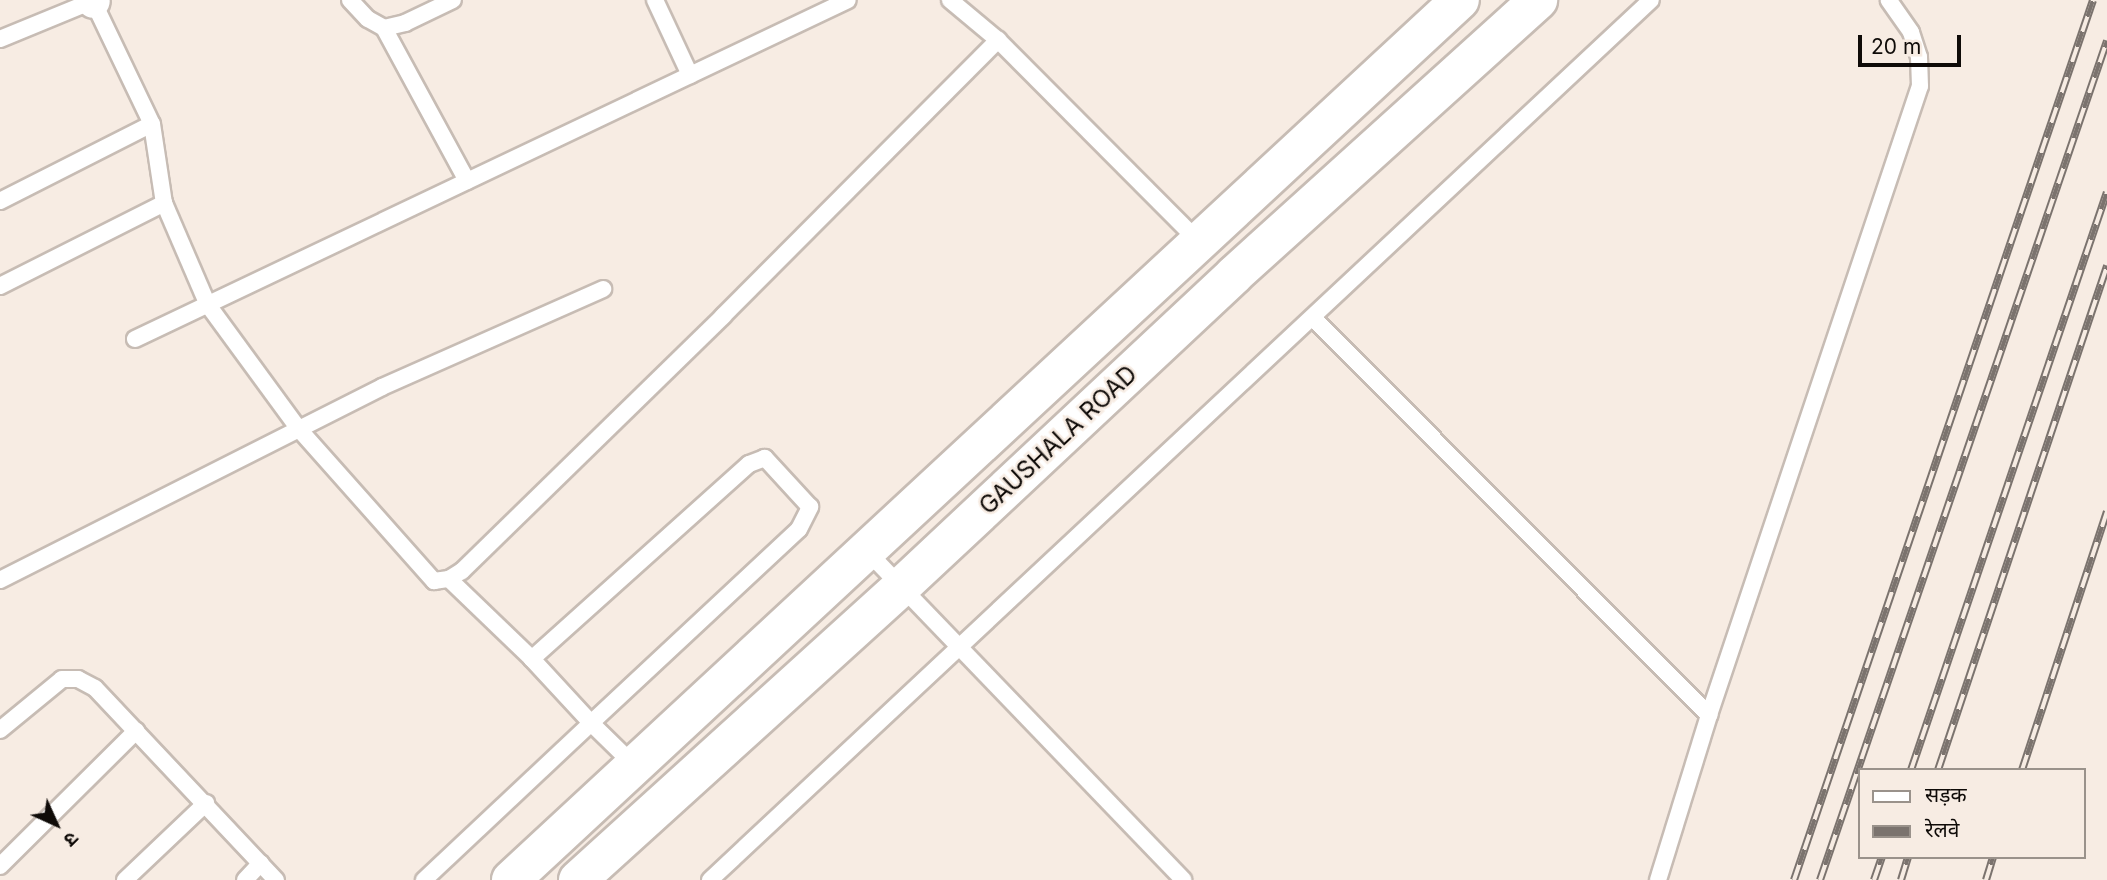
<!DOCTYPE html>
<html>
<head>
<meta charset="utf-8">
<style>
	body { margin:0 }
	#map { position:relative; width:2107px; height:880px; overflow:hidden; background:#f7ece3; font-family:Inter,"Noto Sans Devanagari",sans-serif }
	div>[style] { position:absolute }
	.roads { filter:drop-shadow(2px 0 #c7bcb4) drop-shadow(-2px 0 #c7bcb4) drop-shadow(0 2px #c7bcb4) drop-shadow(0 -2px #c7bcb4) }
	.lane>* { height:16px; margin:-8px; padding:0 8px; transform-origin:8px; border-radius:8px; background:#fff }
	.street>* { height:33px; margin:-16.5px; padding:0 16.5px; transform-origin:16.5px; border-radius:16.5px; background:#fff }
	.secondary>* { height:38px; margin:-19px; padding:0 19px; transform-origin:19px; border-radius:19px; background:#fff }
	.rail>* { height:8px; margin-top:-4px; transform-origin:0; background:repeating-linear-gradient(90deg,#f7ece3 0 16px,#7b736e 0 32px); box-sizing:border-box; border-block:2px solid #7b736e }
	span { translate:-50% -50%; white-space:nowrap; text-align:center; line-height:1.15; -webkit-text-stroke:5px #f7ece3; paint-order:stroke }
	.street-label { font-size:24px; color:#0f0b08 }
	.legend { position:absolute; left:1858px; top:768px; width:228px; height:91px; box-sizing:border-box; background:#f7ece3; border:2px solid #9a928b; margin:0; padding:9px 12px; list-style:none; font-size:21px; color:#0f0b08 }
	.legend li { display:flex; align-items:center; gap:14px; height:35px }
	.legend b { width:35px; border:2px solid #9a928b }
	.north { position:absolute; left:21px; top:789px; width:70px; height:70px; -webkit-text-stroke:5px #f7ece3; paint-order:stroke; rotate:135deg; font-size:19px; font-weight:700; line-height:28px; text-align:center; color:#0f0b08 }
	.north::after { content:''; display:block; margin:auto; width:24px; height:32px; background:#0f0b08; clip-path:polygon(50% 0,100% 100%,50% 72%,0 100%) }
	.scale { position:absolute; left:1858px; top:35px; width:103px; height:32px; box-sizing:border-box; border:4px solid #0f0b08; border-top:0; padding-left:9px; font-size:21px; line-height:24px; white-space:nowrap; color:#0f0b08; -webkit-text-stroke:5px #f7ece3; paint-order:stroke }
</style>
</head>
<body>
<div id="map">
	<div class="roads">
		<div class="lane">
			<i style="left:350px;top:0;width:26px;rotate:47deg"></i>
			<i style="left:368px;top:19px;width:18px;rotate:29deg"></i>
			<i style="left:384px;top:28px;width:22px;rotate:-13deg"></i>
			<i style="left:405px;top:23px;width:53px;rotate:-25.6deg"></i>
			<i style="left:655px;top:0;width:83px;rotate:65deg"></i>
			<i style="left:950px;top:0;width:62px;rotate:39.8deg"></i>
			<i style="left:998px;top:40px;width:284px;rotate:45.1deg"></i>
			<i style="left:93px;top:1px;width:136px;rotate:64.4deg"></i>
			<i style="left:152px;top:124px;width:80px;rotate:81.4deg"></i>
			<i style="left:164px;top:203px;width:111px;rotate:66.7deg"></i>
			<i style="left:208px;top:305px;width:152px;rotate:53.8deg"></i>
			<i style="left:298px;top:428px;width:205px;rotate:48.4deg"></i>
			<i style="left:434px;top:581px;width:15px;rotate:-8deg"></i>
			<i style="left:449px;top:579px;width:15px;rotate:-32deg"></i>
			<i style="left:462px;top:571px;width:365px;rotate:-44.3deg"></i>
			<i style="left:723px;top:316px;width:390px;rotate:-45.1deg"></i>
			<i style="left:384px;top:28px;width:174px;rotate:61.5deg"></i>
			<i style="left:0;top:39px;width:103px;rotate:-22.3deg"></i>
			<i style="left:0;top:201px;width:170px;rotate:-26.9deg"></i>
			<i style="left:0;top:286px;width:184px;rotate:-26.8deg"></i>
			<i style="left:1313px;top:318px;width:561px;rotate:45.07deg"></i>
			<i style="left:135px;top:339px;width:789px;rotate:-25.43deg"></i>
			<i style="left:865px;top:549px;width:459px;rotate:46.1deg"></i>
			<i style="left:449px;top:579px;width:115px;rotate:43.9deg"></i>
			<i style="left:0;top:580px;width:428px;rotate:-26.8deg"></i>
			<i style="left:382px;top:387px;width:242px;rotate:-23.9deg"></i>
			<i style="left:0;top:730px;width:80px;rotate:-39.4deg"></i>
			<i style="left:62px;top:679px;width:16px"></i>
			<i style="left:78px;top:679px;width:19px;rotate:28deg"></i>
			<i style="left:95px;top:688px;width:264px;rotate:46.7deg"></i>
			<i style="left:0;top:866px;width:192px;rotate:-44.8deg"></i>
			<i style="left:125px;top:880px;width:112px;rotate:-43.5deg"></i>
			<i style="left:245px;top:880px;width:23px;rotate:-47deg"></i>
			<i style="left:424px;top:880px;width:229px;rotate:-43.2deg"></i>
			<i style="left:591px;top:723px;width:284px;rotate:-43deg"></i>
			<i style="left:799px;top:529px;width:25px;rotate:-63deg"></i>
			<i style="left:810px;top:507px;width:67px;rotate:-132.6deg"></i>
			<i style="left:765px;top:458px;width:17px;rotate:159deg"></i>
			<i style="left:749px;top:464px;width:292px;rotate:138.1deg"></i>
			<i style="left:532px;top:659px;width:87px;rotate:47.3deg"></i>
			<i style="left:591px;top:723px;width:60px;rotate:44.3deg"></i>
			<i style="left:710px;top:880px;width:1288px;rotate:-43.08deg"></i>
			<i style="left:1658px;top:880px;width:173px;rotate:-72.8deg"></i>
			<i style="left:1709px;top:715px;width:663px;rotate:-71.46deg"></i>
			<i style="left:1920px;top:86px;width:29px;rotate:-92deg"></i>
			<i style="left:1919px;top:57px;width:26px;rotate:-108deg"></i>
			<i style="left:1911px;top:32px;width:39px;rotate:-125deg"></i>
		</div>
		<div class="street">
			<i style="left:92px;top:0;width:1px;rotate:45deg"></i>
		</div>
		<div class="secondary">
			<i style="left:511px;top:880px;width:1294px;rotate:-42.84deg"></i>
			<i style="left:578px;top:880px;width:438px;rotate:-42.2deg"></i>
			<i style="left:902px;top:586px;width:455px;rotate:-43.1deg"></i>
			<i style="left:1234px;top:275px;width:410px;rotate:-42.1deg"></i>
		</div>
	</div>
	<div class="rail">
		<i style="left:1911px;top:770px;width:610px;rotate:-71.27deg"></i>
		<i style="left:1938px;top:770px;width:532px;rotate:-71.46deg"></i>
		<i style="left:2022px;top:770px;width:272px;rotate:-71.8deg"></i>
		<i style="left:1794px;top:880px;width:929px;rotate:-71.23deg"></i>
		<i style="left:1820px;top:880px;width:887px;rotate:-71.12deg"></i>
		<i style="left:1874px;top:880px;width:24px;rotate:-71deg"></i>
		<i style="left:1901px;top:880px;width:24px;rotate:-73deg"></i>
		<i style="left:1986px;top:880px;width:24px;rotate:-73deg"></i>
	</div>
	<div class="street-label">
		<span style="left:1058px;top:440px;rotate:-43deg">GAUSHALA ROAD</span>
	</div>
	<ul class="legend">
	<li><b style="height:9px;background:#fff"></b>सड़क</li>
	<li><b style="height:9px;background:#7b736e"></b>रेलवे</li>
	</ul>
	<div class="north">उ</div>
	<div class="scale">20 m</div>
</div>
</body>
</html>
